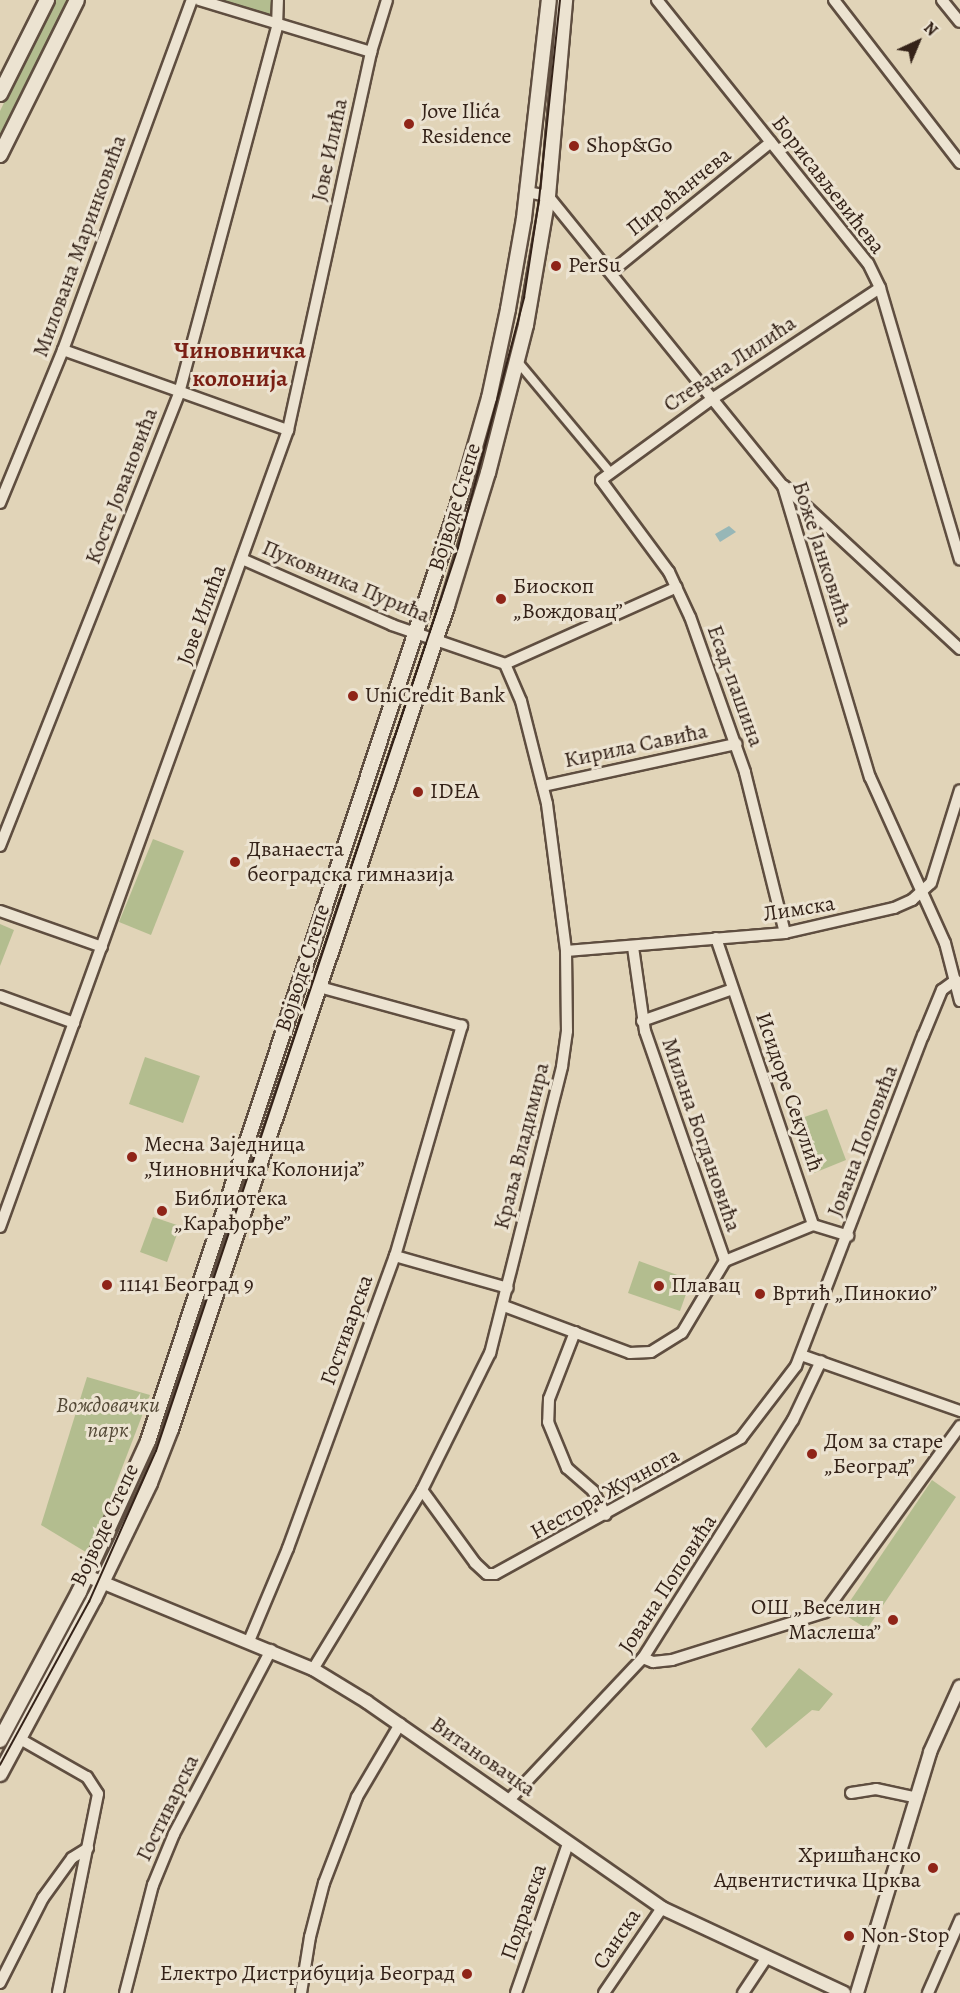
<!DOCTYPE html>
<html>
<head>
<meta charset="utf-8">
<style>
	body { margin:0 }
	#map { position:relative; width:960px; height:1993px; overflow:hidden; background:#e1d4b8; font-family:Alegreya,serif }
	div>[style] { position:absolute }
	.green>* { inset:0; background:#b3bd8f }
	.water>* { inset:0; background:#97b7b7 }
	.roads { filter:drop-shadow(2px 0 #5f4e40) drop-shadow(-2px 0 #5f4e40) drop-shadow(0 2px #5f4e40) drop-shadow(0 -2px #5f4e40) }
	.pedestrian>* { height:8px; margin:-4px; padding:0 4px; transform-origin:4px; border-radius:4px; background:#ece3d1 }
	.minor>* { height:10px; margin:-5px; padding:0 5px; transform-origin:5px; border-radius:5px; background:#ece3d1 }
	.tertiary>* { height:12px; margin:-6px; padding:0 6px; transform-origin:6px; border-radius:6px; background:#ece3d1 }
	.secondary>* { height:14px; margin:-7px; padding:0 7px; transform-origin:7px; border-radius:7px; background:#ece3d1 }
	.tram>* { height:1.5px; margin:-0.75px; padding:0 0.75px; transform-origin:0.75px; border-radius:0.75px; background:#342218 }
	.dots>* { width:16px; height:16px; translate:-50% -50%; box-sizing:border-box; border:3px solid #ece3d1; border-radius:50% }
	span { translate:-50% -50%; white-space:nowrap; text-align:center; line-height:1.15; -webkit-text-stroke:6px #ece3d1; paint-order:stroke }
	.poi-label { font-size:22px; color:#342218 }
	.left { translate:0 -50%; text-align:left }
	.right { translate:-100% -50%; text-align:right }
	.street-label { font-size:22px; color:#342218 }
	.park-label { font-size:22px; color:#544936; font-style:italic }
	.neighbourhood-label { font-size:24px; color:#7a1f14; font-weight:700 }
	.north { position:absolute; left:888px; top:12px; width:60px; height:60px; -webkit-text-stroke:4px #ece3d1; paint-order:stroke; rotate:44deg; font-size:16px; font-weight:700; line-height:24px; text-align:center; color:#342218 }
	.north::after { content:''; display:block; margin:auto; width:21px; height:27px; background:#342218; clip-path:polygon(50% 0,100% 100%,50% 72%,0 100%) }
</style>
</head>
<body>
<div id="map">
	<div class="green">
		<i style="clip-path:polygon(54px 0,71px 0,0 145px,0 111px)"></i>
		<i style="clip-path:polygon(219px 0,273px 0,271px 19px)"></i>
		<i style="clip-path:polygon(153px 839px,184px 851px,151px 935px,119px 922px)"></i>
		<i style="clip-path:polygon(0 924px,14px 930px,0 966px)"></i>
		<i style="clip-path:polygon(145px 1057px,200px 1076px,183px 1123px,129px 1104px)"></i>
		<i style="clip-path:polygon(827px 1109px,846px 1160px,814px 1173px,796px 1120px)"></i>
		<i style="clip-path:polygon(153px 1217px,180px 1226px,167px 1262px,140px 1252px)"></i>
		<i style="clip-path:polygon(639px 1261px,691px 1280px,680px 1311px,628px 1293px)"></i>
		<i style="clip-path:polygon(87px 1377px,150px 1395px,89px 1554px,41px 1525px)"></i>
		<i style="clip-path:polygon(932px 1480px,956px 1497px,867px 1629px,842px 1613px)"></i>
		<i style="clip-path:polygon(799px 1668px,833px 1694px,819px 1711px,812px 1710px,766px 1748px,751px 1729px)"></i>
	</div>
	<div class="water">
		<i style="clip-path:polygon(729px 526px,736px 532px,720px 542px,715px 534px)"></i>
	</div>
	<div class="roads">
		<div class="pedestrian">
			<i style="left:517px;top:361px;width:143px;rotate:50.1deg"></i>
		</div>
		<div class="minor">
			<i style="left:199px;top:0;width:180px;rotate:16.8deg"></i>
			<i style="left:657px;top:0;width:337px;rotate:51.3deg"></i>
			<i style="left:868px;top:263px;width:28px;rotate:64deg"></i>
			<i style="left:880px;top:288px;width:283px;rotate:73.6deg"></i>
			<i style="left:834px;top:0;width:206px;rotate:52.3deg"></i>
			<i style="left:942px;top:0;width:28px;rotate:51deg"></i>
			<i style="left:527px;top:192px;width:21px;rotate:11deg"></i>
			<i style="left:548px;top:196px;width:373px;rotate:51deg"></i>
			<i style="left:783px;top:486px;width:304px;rotate:73.4deg"></i>
			<i style="left:870px;top:777px;width:182px;rotate:65.7deg"></i>
			<i style="left:945px;top:943px;width:60px;rotate:75.5deg"></i>
			<i style="left:611px;top:272px;width:206px;rotate:-39.1deg"></i>
			<i style="left:63px;top:350px;width:239px;rotate:19.6deg"></i>
			<i style="left:784px;top:486px;width:240px;rotate:42.8deg"></i>
			<i style="left:0;top:503px;width:165px;rotate:-67.6deg"></i>
			<i style="left:63px;top:350px;width:373px;rotate:-69.8deg"></i>
			<i style="left:242px;top:559px;width:164px;rotate:23.7deg"></i>
			<i style="left:392px;top:625px;width:120px;rotate:19deg"></i>
			<i style="left:505px;top:664px;width:40px;rotate:66.6deg"></i>
			<i style="left:521px;top:701px;width:106px;rotate:75.8deg"></i>
			<i style="left:547px;top:804px;width:148px;rotate:82.6deg"></i>
			<i style="left:566px;top:951px;width:80px;rotate:89.3deg"></i>
			<i style="left:567px;top:1031px;width:36px;rotate:98deg"></i>
			<i style="left:562px;top:1067px;width:295px;rotate:104.1deg"></i>
			<i style="left:490px;top:1353px;width:153px;rotate:116.4deg"></i>
			<i style="left:422px;top:1490px;width:210px;rotate:121.3deg"></i>
			<i style="left:505px;top:664px;width:188px;rotate:-24.1deg"></i>
			<i style="left:543px;top:786px;width:198px;rotate:-12.3deg"></i>
			<i style="left:0;top:846px;width:487px;rotate:-68.4deg"></i>
			<i style="left:179px;top:393px;width:379px;rotate:-75deg"></i>
			<i style="left:277px;top:27px;width:27px;rotate:-88deg"></i>
			<i style="left:0;top:911px;width:108px;rotate:19.4deg"></i>
			<i style="left:785px;top:933px;width:166px;rotate:-104deg"></i>
			<i style="left:745px;top:772px;width:164px;rotate:-109.5deg"></i>
			<i style="left:690px;top:617px;width:50px;rotate:-115deg"></i>
			<i style="left:669px;top:572px;width:114px;rotate:-126.5deg"></i>
			<i style="left:601px;top:480px;width:137px;rotate:-36.1deg"></i>
			<i style="left:712px;top:399px;width:201px;rotate:-33.5deg"></i>
			<i style="left:716px;top:938px;width:303px;rotate:71.3deg"></i>
			<i style="left:633px;top:947px;width:85px;rotate:81.9deg"></i>
			<i style="left:645px;top:1031px;width:244px;rotate:70.8deg"></i>
			<i style="left:566px;top:951px;width:220px;rotate:-4.7deg"></i>
			<i style="left:785px;top:933px;width:112px;rotate:-12.9deg"></i>
			<i style="left:894px;top:908px;width:20px;rotate:-24deg"></i>
			<i style="left:912px;top:900px;width:25px;rotate:-42deg"></i>
			<i style="left:931px;top:883px;width:97px;rotate:-72.7deg"></i>
			<i style="left:0;top:996px;width:79px;rotate:20deg"></i>
			<i style="left:642px;top:1021px;width:96px;rotate:-19.4deg"></i>
			<i style="left:813px;top:1225px;width:37px;rotate:17deg"></i>
			<i style="left:0;top:1227px;width:847px;rotate:-70.13deg"></i>
			<i style="left:288px;top:430px;width:387px;rotate:-77.6deg"></i>
			<i style="left:371px;top:52px;width:54px;rotate:-72.9deg"></i>
			<i style="left:395px;top:1256px;width:117px;rotate:15.8deg"></i>
			<i style="left:504px;top:1306px;width:134px;rotate:20.5deg"></i>
			<i style="left:630px;top:1353px;width:21px;rotate:-3deg"></i>
			<i style="left:651px;top:1352px;width:36px;rotate:-32deg"></i>
			<i style="left:682px;top:1333px;width:84px;rotate:-59.2deg"></i>
			<i style="left:725px;top:1261px;width:95px;rotate:-22.2deg"></i>
			<i style="left:575px;top:1332px;width:72px;rotate:111.2deg"></i>
			<i style="left:549px;top:1399px;width:23px;rotate:92deg"></i>
			<i style="left:548px;top:1422px;width:50px;rotate:67.6deg"></i>
			<i style="left:567px;top:1468px;width:35px;rotate:41deg"></i>
			<i style="left:593px;top:1491px;width:27px;rotate:62deg"></i>
			<i style="left:801px;top:1355px;width:169px;rotate:19.4deg"></i>
			<i style="left:422px;top:1490px;width:90px;rotate:54deg"></i>
			<i style="left:475px;top:1563px;width:16px;rotate:43deg"></i>
			<i style="left:487px;top:1574px;width:8px"></i>
			<i style="left:495px;top:1574px;width:281px;rotate:-28.9deg"></i>
			<i style="left:741px;top:1438px;width:91px;rotate:-52.6deg"></i>
			<i style="left:796px;top:1366px;width:354px;rotate:-69deg"></i>
			<i style="left:923px;top:1036px;width:50px;rotate:-67.6deg"></i>
			<i style="left:942px;top:990px;width:17px;rotate:-36deg"></i>
			<i style="left:249px;top:1641px;width:101px;rotate:-67.2deg"></i>
			<i style="left:288px;top:1548px;width:311px;rotate:-69.9deg"></i>
			<i style="left:395px;top:1256px;width:240px;rotate:-73.8deg"></i>
			<i style="left:462px;top:1026px;width:148px;rotate:-164.7deg"></i>
			<i style="left:643px;top:1658px;width:11px;rotate:22deg"></i>
			<i style="left:653px;top:1662px;width:19px;rotate:-6deg"></i>
			<i style="left:672px;top:1660px;width:160px;rotate:-17.4deg"></i>
			<i style="left:825px;top:1612px;width:230px;rotate:-54deg"></i>
			<i style="left:20px;top:1739px;width:77px;rotate:29.6deg"></i>
			<i style="left:87px;top:1777px;width:20px;rotate:57deg"></i>
			<i style="left:98px;top:1794px;width:203px;rotate:101.4deg"></i>
			<i style="left:851px;top:1793px;width:25px;rotate:-9deg"></i>
			<i style="left:876px;top:1789px;width:40px;rotate:12deg"></i>
			<i style="left:509px;top:1800px;width:195px;rotate:-46.7deg"></i>
			<i style="left:643px;top:1658px;width:281px;rotate:-57.8deg"></i>
			<i style="left:793px;top:1420px;width:65px;rotate:-64.6deg"></i>
			<i style="left:0;top:1983px;width:95px;rotate:-63.2deg"></i>
			<i style="left:43px;top:1898px;width:49px;rotate:-54.1deg"></i>
			<i style="left:72px;top:1858px;width:19px;rotate:-32deg"></i>
			<i style="left:125px;top:1993px;width:112px;rotate:-75.5deg"></i>
			<i style="left:153px;top:1885px;width:55px;rotate:-67.6deg"></i>
			<i style="left:174px;top:1834px;width:208px;rotate:-62.2deg"></i>
			<i style="left:301px;top:1993px;width:57px;rotate:-80.9deg"></i>
			<i style="left:310px;top:1937px;width:56px;rotate:-75.5deg"></i>
			<i style="left:324px;top:1883px;width:92px;rotate:-69deg"></i>
			<i style="left:357px;top:1797px;width:85px;rotate:-59.5deg"></i>
			<i style="left:516px;top:1993px;width:158px;rotate:-70.8deg"></i>
			<i style="left:604px;top:1993px;width:103px;rotate:-55.7deg"></i>
			<i style="left:743px;top:1993px;width:43px;rotate:-56.3deg"></i>
			<i style="left:928px;top:1993px;width:80px;rotate:-66.3deg"></i>
		</div>
		<div class="tertiary">
			<i style="left:87px;top:1576px;width:244px;rotate:22.4deg"></i>
			<i style="left:313px;top:1669px;width:63px;rotate:31.4deg"></i>
			<i style="left:367px;top:1702px;width:360px;rotate:34.9deg"></i>
			<i style="left:662px;top:1908px;width:201px;rotate:25deg"></i>
			<i style="left:857px;top:1993px;width:252px;rotate:-73.1deg"></i>
			<i style="left:930px;top:1752px;width:72px;rotate:-65.6deg"></i>
		</div>
		<div class="secondary">
			<i style="left:0;top:94px;width:105px;rotate:-63.4deg"></i>
			<i style="left:0;top:155px;width:173px;rotate:-63.6deg"></i>
			<i style="left:0;top:1740px;width:168px;rotate:-61.9deg"></i>
			<i style="left:79px;top:1592px;width:166px;rotate:-65.4deg"></i>
			<i style="left:148px;top:1441px;width:1000px;rotate:-71.69deg"></i>
			<i style="left:462px;top:492px;width:98px;rotate:-74deg"></i>
			<i style="left:489px;top:398px;width:91px;rotate:-77.9deg"></i>
			<i style="left:508px;top:309px;width:92px;rotate:-80deg"></i>
			<i style="left:524px;top:218px;width:219px;rotate:-83.5deg"></i>
			<i style="left:0;top:1774px;width:199px;rotate:-61.8deg"></i>
			<i style="left:94px;top:1599px;width:129px;rotate:-64.2deg"></i>
			<i style="left:150px;top:1483px;width:58px;rotate:-68.7deg"></i>
			<i style="left:171px;top:1429px;width:868px;rotate:-71.46deg"></i>
			<i style="left:447px;top:606px;width:139px;rotate:-72.9deg"></i>
			<i style="left:488px;top:473px;width:153px;rotate:-75.6deg"></i>
			<i style="left:526px;top:325px;width:131px;rotate:-80.3deg"></i>
			<i style="left:548px;top:196px;width:197px;rotate:-85deg"></i>
		</div>
	</div>
	<div class="tram">
		<i style="left:0;top:1765px;width:186px;rotate:-61.4deg"></i>
		<i style="left:89px;top:1602px;width:165px;rotate:-66.1deg"></i>
		<i style="left:156px;top:1451px;width:952px;rotate:-71.51deg"></i>
		<i style="left:458px;top:548px;width:259px;rotate:-75.2deg"></i>
		<i style="left:524px;top:298px;width:99px;rotate:-81.3deg"></i>
		<i style="left:539px;top:200px;width:201px;rotate:-84deg"></i>
	</div>
	<div class="dots">
		<i style="left:409px;top:124px;background:#8f2418"></i>
		<i style="left:574px;top:146px;background:#8f2418"></i>
		<i style="left:556px;top:266px;background:#8f2418"></i>
		<i style="left:501px;top:599px;background:#8f2418"></i>
		<i style="left:353px;top:696px;background:#8f2418"></i>
		<i style="left:418px;top:792px;background:#8f2418"></i>
		<i style="left:235px;top:862px;background:#8f2418"></i>
		<i style="left:132px;top:1157px;background:#8f2418"></i>
		<i style="left:162px;top:1211px;background:#8f2418"></i>
		<i style="left:107px;top:1285px;background:#8f2418"></i>
		<i style="left:659px;top:1286px;background:#8f2418"></i>
		<i style="left:760px;top:1294px;background:#8f2418"></i>
		<i style="left:812px;top:1454px;background:#8f2418"></i>
		<i style="left:893px;top:1620px;background:#8f2418"></i>
		<i style="left:933px;top:1868px;background:#8f2418"></i>
		<i style="left:849px;top:1936px;background:#8f2418"></i>
		<i style="left:467px;top:1974px;background:#8f2418"></i>
	</div>
	<div class="poi-label">
		<span class="left" style="left:421px;top:124px">Jove Ilića<br>Residence</span>
		<span class="left" style="left:586px;top:146px">Shop&amp;Go</span>
		<span class="left" style="left:568px;top:266px">PerSu</span>
		<span class="left" style="left:513px;top:599px">Биоскоп<br>„Вождовац”</span>
		<span class="left" style="left:365px;top:696px">UniCredit Bank</span>
		<span class="left" style="left:430px;top:792px">IDEA</span>
		<span class="left" style="left:247px;top:862px">Дванаеста<br>београдска гимназија</span>
		<span class="left" style="left:144px;top:1157px">Месна Заједница<br>„Чиновничка Колонија”</span>
		<span class="left" style="left:174px;top:1211px">Библиотека<br>„Карађорђе”</span>
		<span class="left" style="left:119px;top:1285px">11141 Београд 9</span>
		<span class="left" style="left:671px;top:1286px">Плавац</span>
		<span class="left" style="left:772px;top:1294px">Вртић „Пинокио”</span>
		<span class="left" style="left:824px;top:1454px">Дом за старе<br>„Београд”</span>
		<span class="right" style="left:881px;top:1620px">ОШ „Веселин<br>Маслеша”</span>
		<span class="right" style="left:921px;top:1868px">Хришћанско<br>Адвентистичка Црква</span>
		<span class="left" style="left:861px;top:1936px">Non-Stop</span>
		<span class="right" style="left:455px;top:1974px">Електро Дистрибуција Београд</span>
	</div>
	<div class="street-label">
		<span style="left:330px;top:150px;rotate:-78deg">Јове Илића</span>
		<span style="left:828px;top:185px;rotate:52deg">Борисављевићева</span>
		<span style="left:679px;top:192px;rotate:-39deg">Пироћанчева</span>
		<span style="left:80px;top:246px;rotate:-70deg">Милована Маринковића</span>
		<span style="left:730px;top:364px;rotate:-34deg">Стевана Лилића</span>
		<span style="left:122px;top:486px;rotate:-69deg">Косте Јовановића</span>
		<span style="left:455px;top:507px;rotate:-73deg">Војводе Степе</span>
		<span style="left:822px;top:554px;rotate:72deg">Боже Јанковића</span>
		<span style="left:346px;top:582px;rotate:23deg">Пуковника Пурића</span>
		<span style="left:202px;top:615px;rotate:-70deg">Јове Илића</span>
		<span style="left:735px;top:686px;rotate:70deg">Есад-пашина</span>
		<span style="left:636px;top:746px;rotate:-12deg">Кирила Савића</span>
		<span style="left:799px;top:909px;rotate:-9deg">Лимска</span>
		<span style="left:303px;top:968px;rotate:-72deg">Војводе Степе</span>
		<span style="left:789px;top:1092px;rotate:71deg">Исидоре Секулић</span>
		<span style="left:701px;top:1135px;rotate:71deg">Милана Богдановића</span>
		<span style="left:863px;top:1141px;rotate:-69deg">Јована Поповића</span>
		<span style="left:522px;top:1146px;rotate:-76deg">Краља Владимира</span>
		<span style="left:347px;top:1330px;rotate:-70deg">Гостиварска</span>
		<span style="left:605px;top:1494px;rotate:-29deg">Нестора Жучнога</span>
		<span style="left:105px;top:1525px;rotate:-65deg">Војводе Степе</span>
		<span style="left:668px;top:1584px;rotate:-57deg">Јована Поповића</span>
		<span style="left:483px;top:1757px;rotate:35deg">Витановачка</span>
		<span style="left:168px;top:1808px;rotate:-64deg">Гостиварска</span>
		<span style="left:524px;top:1912px;rotate:-71deg">Подравска</span>
		<span style="left:617px;top:1939px;rotate:-56deg">Санска</span>
	</div>
	<div class="park-label">
		<span style="left:108px;top:1418px">Вождовачки<br>парк</span>
	</div>
	<div class="neighbourhood-label">
		<span style="left:240px;top:365px">Чиновничка<br>колонија</span>
	</div>
	<div class="north">N</div>
</div>
</body>
</html>
